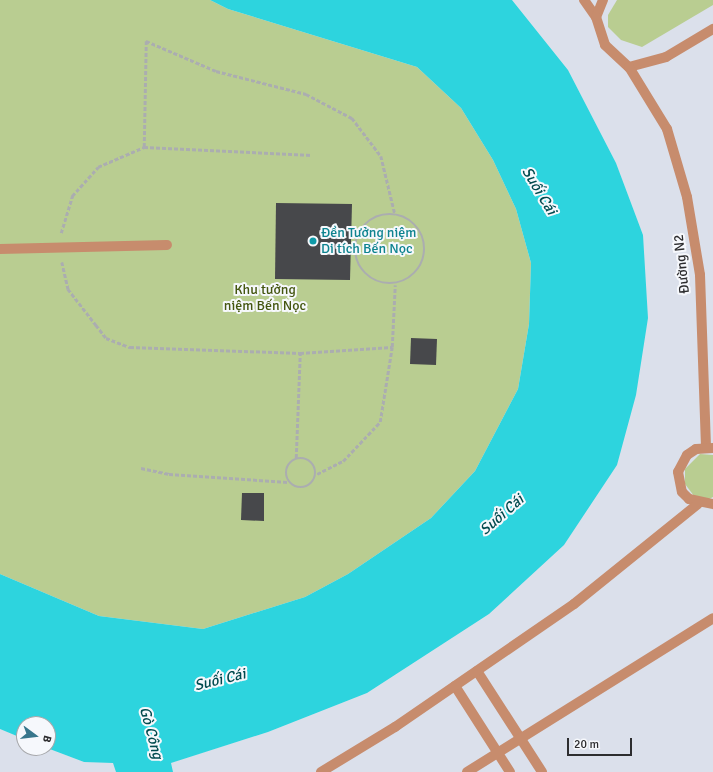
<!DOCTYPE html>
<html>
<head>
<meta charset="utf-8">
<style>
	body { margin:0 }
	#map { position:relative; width:713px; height:772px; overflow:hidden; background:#e9ebef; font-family:Signika,sans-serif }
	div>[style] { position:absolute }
	.built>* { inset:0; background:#dbe0eb }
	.green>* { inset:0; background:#b9cd91 }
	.water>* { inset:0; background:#2dd4de }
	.building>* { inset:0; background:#47484b }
	.path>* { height:2.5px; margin-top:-1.25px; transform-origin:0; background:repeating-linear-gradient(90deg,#abadb0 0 4px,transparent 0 6px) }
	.path>.ring { margin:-1.25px; padding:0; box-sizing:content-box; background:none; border:2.5px solid #abadb0; border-radius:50% }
	.service>* { height:10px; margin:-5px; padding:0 5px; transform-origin:5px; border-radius:5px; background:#c78c6d }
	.minor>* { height:10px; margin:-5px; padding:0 5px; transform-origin:5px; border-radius:5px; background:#c78c6d }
	.dots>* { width:11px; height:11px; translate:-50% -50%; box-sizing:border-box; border:2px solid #f6f8fc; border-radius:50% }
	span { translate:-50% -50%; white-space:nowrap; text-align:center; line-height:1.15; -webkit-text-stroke:4px #f6f8fc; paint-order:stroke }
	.culture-label { font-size:14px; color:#0d838f }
	.left { translate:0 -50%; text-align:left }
	.street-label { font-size:14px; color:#2d2d2f }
	.park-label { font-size:14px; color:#445610 }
	.water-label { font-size:15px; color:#004a4e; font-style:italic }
	.north { position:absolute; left:16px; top:716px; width:40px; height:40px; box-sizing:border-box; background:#f6f8fc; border:1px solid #a6a7aa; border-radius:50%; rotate:105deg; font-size:11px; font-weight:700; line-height:16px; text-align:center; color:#2d2d2f }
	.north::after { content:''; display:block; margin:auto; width:14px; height:18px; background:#38768c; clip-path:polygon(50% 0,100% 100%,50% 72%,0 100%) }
	.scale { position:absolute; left:567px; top:738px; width:65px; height:18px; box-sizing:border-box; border:2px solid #2d2d2f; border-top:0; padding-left:5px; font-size:12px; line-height:14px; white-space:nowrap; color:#2d2d2f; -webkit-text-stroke:3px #f6f8fc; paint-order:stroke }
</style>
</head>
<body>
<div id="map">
	<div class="built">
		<i style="clip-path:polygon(512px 0,713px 0,713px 772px,0 772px,0 729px,24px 739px,24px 748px,47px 748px,84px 762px,170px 763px,268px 732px,367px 693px,489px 614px,643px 235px,616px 163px,568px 70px)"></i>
	</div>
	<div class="green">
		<i style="clip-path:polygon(0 0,210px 0,228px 9px,417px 67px,461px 108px,493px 160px,516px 209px,531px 263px,529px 324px,518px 389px,475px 471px,431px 518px,348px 574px,305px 597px,203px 629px,99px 616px,0 574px)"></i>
		<i style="clip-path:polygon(617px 0,713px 0,713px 5px,642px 47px,621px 40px,608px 27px,608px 15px)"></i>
		<i style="clip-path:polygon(700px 454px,713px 455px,713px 497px,709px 499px,694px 496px,685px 484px,685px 469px)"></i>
	</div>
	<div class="water">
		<i style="clip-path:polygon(210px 0,512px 0,568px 70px,616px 163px,643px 235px,648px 318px,636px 395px,617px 465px,564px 545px,489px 614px,367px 693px,268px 732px,171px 763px,173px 772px,116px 772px,113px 763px,84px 762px,47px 748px,48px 724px,24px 724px,24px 739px,0 729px,0 574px,99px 616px,203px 629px,305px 597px,348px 574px,431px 518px,475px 471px,518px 389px,529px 324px,531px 263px,516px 209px,493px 160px,461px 108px,417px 67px,228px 9px)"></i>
	</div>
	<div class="building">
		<i style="clip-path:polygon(276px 203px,352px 204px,350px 280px,275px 279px)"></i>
		<i style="clip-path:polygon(411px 338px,437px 339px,436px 365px,410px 364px)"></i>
		<i style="clip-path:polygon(242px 493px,264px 493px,264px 521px,241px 520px)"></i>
	</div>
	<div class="path">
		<i style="left:144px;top:147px;width:106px;rotate:-88.9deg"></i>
		<i style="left:146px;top:41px;width:76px;rotate:23.2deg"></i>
		<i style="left:216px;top:71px;width:93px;rotate:14.3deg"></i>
		<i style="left:306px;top:94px;width:52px;rotate:27.6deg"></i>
		<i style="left:352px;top:118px;width:48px;rotate:52.7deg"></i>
		<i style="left:381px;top:156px;width:60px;rotate:76.4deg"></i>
		<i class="ring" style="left:355px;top:214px;width:67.5px;height:67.5px"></i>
		<i style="left:61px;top:233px;width:39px;rotate:-73deg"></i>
		<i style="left:72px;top:196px;width:39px;rotate:-48deg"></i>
		<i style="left:98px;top:167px;width:50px;rotate:-23.5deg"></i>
		<i style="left:144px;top:147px;width:168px;rotate:2.7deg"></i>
		<i style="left:62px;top:262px;width:28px;rotate:77deg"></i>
		<i style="left:68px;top:289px;width:46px;rotate:52.1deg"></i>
		<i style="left:96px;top:325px;width:16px;rotate:52deg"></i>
		<i style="left:106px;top:338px;width:26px;rotate:21deg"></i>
		<i style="left:130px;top:347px;width:170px;rotate:2deg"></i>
		<i style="left:300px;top:353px;width:92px;rotate:-3.7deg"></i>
		<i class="ring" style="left:286px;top:458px;width:27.5px;height:27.5px"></i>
		<i style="left:296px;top:458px;width:105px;rotate:-87.8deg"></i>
		<i style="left:141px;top:468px;width:29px;rotate:12deg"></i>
		<i style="left:169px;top:474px;width:119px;rotate:3.8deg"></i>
		<i style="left:317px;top:474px;width:29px;rotate:-27deg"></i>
		<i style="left:343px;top:461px;width:54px;rotate:-46.5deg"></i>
		<i style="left:380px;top:422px;width:76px;rotate:-80.9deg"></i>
		<i style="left:392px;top:347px;width:62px;rotate:-87.2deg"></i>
	</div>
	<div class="service">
		<i style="left:584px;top:0;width:21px;rotate:55deg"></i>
		<i style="left:0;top:249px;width:167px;rotate:-1.4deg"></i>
		<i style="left:477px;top:671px;width:120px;rotate:57.2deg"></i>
		<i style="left:455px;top:686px;width:102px;rotate:57.4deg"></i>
		<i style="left:467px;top:772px;width:290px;rotate:-32deg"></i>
	</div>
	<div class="minor">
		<i style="left:603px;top:0;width:18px;rotate:112deg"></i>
		<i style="left:596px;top:17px;width:29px;rotate:72deg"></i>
		<i style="left:605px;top:45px;width:33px;rotate:43deg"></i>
		<i style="left:629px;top:67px;width:38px;rotate:-15deg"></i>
		<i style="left:666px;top:57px;width:55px;rotate:-30.8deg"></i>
		<i style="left:629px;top:67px;width:73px;rotate:58.5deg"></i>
		<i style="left:667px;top:129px;width:71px;rotate:73.6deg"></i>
		<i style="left:687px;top:197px;width:79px;rotate:80.5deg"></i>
		<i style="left:700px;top:275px;width:172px;rotate:88deg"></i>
		<i style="left:713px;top:448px;width:17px;rotate:177deg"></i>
		<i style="left:696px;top:449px;width:11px;rotate:146deg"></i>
		<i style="left:687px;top:455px;width:19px;rotate:118deg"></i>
		<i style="left:678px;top:472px;width:20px;rotate:79deg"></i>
		<i style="left:682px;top:492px;width:10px;rotate:45deg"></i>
		<i style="left:689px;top:499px;width:25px;rotate:12deg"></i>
		<i style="left:321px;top:772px;width:87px;rotate:-31.3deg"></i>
		<i style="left:395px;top:727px;width:217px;rotate:-34.5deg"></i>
		<i style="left:574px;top:604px;width:159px;rotate:-38.9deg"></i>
	</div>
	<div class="dots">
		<i style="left:313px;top:241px;background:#0f9aa8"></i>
	</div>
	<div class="culture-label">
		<span class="left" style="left:321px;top:241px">Đền Tưởng niệm<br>Di tích Bến Nọc</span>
	</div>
	<div class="street-label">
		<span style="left:682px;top:264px;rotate:-96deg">Đường N2</span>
	</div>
	<div class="park-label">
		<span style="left:265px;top:298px">Khu tưởng<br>niệm Bến Nọc</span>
	</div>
	<div class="water-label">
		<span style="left:539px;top:191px;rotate:59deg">Suối Cái</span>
		<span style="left:502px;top:515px;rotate:-41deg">Suối Cái</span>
		<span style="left:220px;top:680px;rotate:-14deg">Suối Cái</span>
		<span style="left:151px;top:733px;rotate:75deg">Gò Công</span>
	</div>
	<div class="north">B</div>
	<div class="scale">20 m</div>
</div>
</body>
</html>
